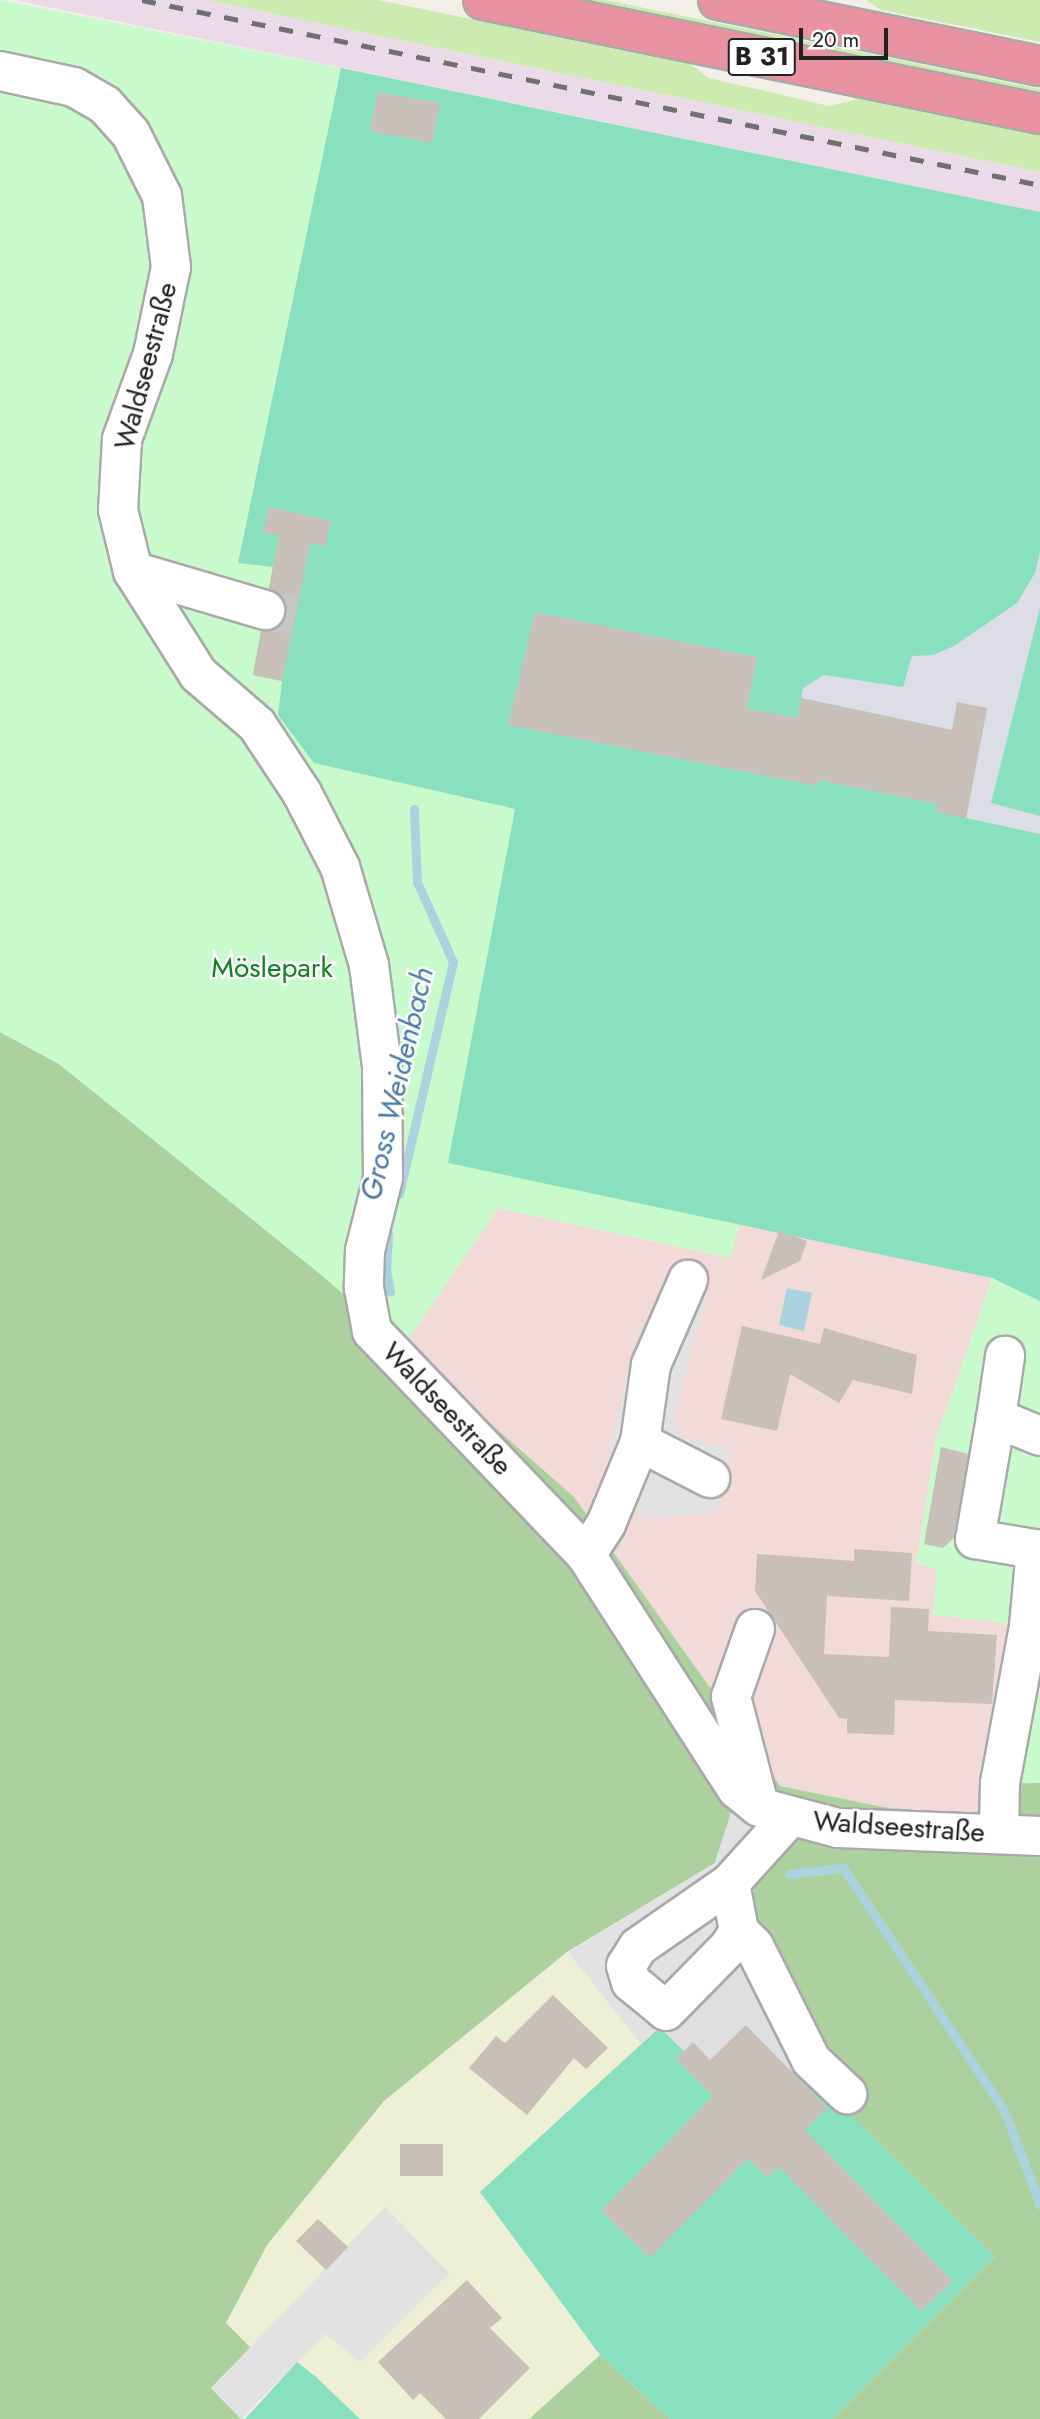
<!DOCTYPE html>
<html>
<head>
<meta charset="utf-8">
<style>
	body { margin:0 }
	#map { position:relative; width:1040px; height:2419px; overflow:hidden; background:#f2efe9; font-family:Jost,sans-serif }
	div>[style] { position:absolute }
	.residential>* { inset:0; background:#e0dfdf }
	.commercial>* { inset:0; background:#f2dad9 }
	.industrial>* { inset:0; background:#ebdbe8 }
	.farmland>* { inset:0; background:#eef0d5 }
	.grass>* { inset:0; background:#cdebb0 }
	.forest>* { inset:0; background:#add19e }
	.park>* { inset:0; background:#c8facc }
	.pitch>* { inset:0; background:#88e0be }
	.parking>* { inset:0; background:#e2e2e2 }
	.plaza>* { inset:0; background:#dddde8 }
	.water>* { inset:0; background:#aad3df }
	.stream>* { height:9px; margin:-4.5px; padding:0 4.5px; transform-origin:4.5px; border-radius:4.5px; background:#aad3df }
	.building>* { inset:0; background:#c7bfb8 }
	.minor-tunnel>* { height:38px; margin-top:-19px; transform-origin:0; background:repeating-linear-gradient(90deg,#c8c6c1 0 38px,transparent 0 57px) }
	.roads { filter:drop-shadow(2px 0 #a9a9a9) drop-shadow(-2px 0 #a9a9a9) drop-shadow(0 2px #a9a9a9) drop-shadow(0 -2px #a9a9a9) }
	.minor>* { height:38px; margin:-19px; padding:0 19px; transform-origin:19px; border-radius:19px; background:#fff }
	.highway>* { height:38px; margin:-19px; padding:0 19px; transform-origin:19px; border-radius:19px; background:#e892a2 }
	.rail>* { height:5px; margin-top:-2.5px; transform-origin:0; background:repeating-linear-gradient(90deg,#707070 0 14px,transparent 0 28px) }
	span { translate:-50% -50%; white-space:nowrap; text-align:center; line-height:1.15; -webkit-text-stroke:5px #fff; paint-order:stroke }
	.shield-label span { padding:2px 5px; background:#fff; border:2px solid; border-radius:5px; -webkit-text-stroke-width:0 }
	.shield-label { font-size:26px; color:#222; font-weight:700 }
	.street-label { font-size:28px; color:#222 }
	.park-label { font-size:28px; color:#0c8416 }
	.water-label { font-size:30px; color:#4a7aab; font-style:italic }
	.scale { position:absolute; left:799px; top:28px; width:89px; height:32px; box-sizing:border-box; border:4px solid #222; border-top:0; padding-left:9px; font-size:21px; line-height:24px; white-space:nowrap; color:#222; -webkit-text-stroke:5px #fff; paint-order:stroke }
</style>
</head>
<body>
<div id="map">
	<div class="residential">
		<i style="clip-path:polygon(750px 1943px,811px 2091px,766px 2136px,660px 2027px)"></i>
	</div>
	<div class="commercial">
		<i style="clip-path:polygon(498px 1208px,731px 1258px,740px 1222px,992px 1278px,936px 1439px,916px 1564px,938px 1568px,934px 1615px,1007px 1623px,989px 1817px,883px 1807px,780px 1786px,693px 1669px,403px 1347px)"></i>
	</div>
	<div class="industrial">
		<i style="clip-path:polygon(14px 0,206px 0,1040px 172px,1040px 212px)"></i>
	</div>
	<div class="farmland">
		<i style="clip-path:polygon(568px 1952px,641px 2044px,480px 2193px,600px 2355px,529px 2419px,360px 2419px,297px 2362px,241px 2419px,211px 2388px,251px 2348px,225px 2323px,267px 2245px,384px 2101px)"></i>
	</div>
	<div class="grass">
		<i style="clip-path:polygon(206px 0,378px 0,690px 64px,709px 78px,829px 106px,854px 100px,855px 92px,1040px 130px,1040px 172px)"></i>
		<i style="clip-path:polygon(562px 0,606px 0,1040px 89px,1040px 99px)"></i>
		<i style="clip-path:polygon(866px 0,1040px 0,1040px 42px,881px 10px)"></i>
	</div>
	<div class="forest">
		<i style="clip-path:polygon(0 1032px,59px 1064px,324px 1277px,574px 1497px,780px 1786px,883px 1807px,988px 1817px,1000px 1783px,1040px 1783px,1040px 2419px,833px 2419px,995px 2257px,839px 2104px,750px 1943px,752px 1877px,734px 1804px,715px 1863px,567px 1952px,384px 2101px,267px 2245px,226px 2323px,251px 2348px,211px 2388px,241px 2419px,0 2419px)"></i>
		<i style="clip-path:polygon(600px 2355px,670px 2419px,529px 2419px)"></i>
	</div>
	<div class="park">
		<i style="clip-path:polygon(0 0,341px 68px,238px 562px,273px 567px,282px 681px,314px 763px,515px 809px,448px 1163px,740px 1222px,731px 1258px,498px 1208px,403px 1347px,324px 1277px,59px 1064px,0 1032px)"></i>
		<i style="clip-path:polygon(992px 1278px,1040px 1301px,1040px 1783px,991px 1784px,1007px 1623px,933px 1615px,937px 1568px,916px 1564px,936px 1439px)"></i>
	</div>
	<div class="pitch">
		<i style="clip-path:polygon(341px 68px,1040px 212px,1040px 1301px,992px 1278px,448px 1163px,515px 809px,314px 763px,278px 715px,282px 681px,253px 675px,273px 567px,238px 563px)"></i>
		<i style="clip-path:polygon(660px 2027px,766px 2135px,811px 2092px,789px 2069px,840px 2104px,995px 2257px,833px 2419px,670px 2419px,600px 2355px,480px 2192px)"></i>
		<i style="clip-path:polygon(297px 2362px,315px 2376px,360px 2419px,245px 2419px)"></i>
	</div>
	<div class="parking">
		<i style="clip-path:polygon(668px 1274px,709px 1284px,674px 1416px,682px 1436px,730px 1450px,717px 1512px,645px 1519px,607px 1460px,635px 1345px)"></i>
		<i style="clip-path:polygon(734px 1803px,759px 1823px,750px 1943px,641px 2044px,568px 1952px,715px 1863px)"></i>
		<i style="clip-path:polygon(385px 2207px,449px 2273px,360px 2362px,325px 2334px,241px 2419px,211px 2388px)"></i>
	</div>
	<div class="plaza">
		<i style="clip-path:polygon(1040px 552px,1040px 608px,991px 803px,1040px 816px,1040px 834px,966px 818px,987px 708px,958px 703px,952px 730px,801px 698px,803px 688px,824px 675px,903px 687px,912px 656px,933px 655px,954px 646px,1017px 603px,1035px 573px)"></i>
	</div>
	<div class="water">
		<i style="clip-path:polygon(787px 1288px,812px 1293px,804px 1331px,779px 1325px)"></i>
	</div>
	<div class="stream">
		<i style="left:399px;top:1194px;width:238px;rotate:-76.9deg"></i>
		<i style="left:453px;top:962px;width:88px;rotate:-114.2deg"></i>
		<i style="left:417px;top:882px;width:73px;rotate:-92.4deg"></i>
		<i style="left:388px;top:1234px;width:35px;rotate:93deg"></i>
		<i style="left:386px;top:1269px;width:23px;rotate:80deg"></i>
		<i style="left:789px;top:1874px;width:54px;rotate:-6.3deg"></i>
		<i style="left:843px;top:1868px;width:291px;rotate:56.4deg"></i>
		<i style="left:1004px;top:2110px;width:102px;rotate:69.2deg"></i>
	</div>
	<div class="building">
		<i style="clip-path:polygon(377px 92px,440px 103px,432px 143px,370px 131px)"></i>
		<i style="clip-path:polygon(269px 507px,331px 521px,325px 546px,310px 543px,282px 681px,253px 675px,261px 631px,280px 626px,286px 616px,281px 595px,269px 588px,279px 536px,263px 532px)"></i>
		<i style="clip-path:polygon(535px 612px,757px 657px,747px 708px,797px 718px,801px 698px,952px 730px,957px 702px,987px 708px,966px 818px,936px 812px,937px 804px,819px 780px,818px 786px,508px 725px)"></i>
		<i style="clip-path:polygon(779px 1231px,807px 1241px,800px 1261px,761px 1280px)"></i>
		<i style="clip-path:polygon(742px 1326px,820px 1344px,824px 1328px,917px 1355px,912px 1394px,853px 1380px,839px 1403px,790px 1374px,777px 1431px,721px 1419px)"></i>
		<i style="clip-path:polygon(941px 1447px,968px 1454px,954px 1538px,943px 1548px,924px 1544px)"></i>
		<i style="clip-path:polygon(854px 1549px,912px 1553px,909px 1601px,827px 1596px,824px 1654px,889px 1657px,891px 1607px,929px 1609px,928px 1631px,997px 1635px,992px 1704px,895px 1700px,894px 1735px,847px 1733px,847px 1719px,839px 1718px,755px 1591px,757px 1554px,854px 1561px)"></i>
		<i style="clip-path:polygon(553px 1995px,608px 2048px,586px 2069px,574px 2058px,527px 2115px,469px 2068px,496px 2036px,505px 2043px)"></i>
		<i style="clip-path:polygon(746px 2025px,827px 2108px,805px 2130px,953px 2281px,921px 2311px,779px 2167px,767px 2178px,748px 2158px,650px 2258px,601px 2211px,713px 2096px,676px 2059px,693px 2042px,710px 2060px)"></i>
		<i style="clip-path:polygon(400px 2144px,443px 2144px,443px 2176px,400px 2176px)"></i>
		<i style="clip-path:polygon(318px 2219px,348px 2247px,326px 2270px,296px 2241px)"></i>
		<i style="clip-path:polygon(467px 2280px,502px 2318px,490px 2328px,530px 2368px,479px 2419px,446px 2419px,420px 2393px,413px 2400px,378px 2362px)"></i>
	</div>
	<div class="minor-tunnel">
		<i style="left:265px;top:610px;width:31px;rotate:11deg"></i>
	</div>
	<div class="roads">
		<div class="minor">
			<i style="left:0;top:71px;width:76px;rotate:12.2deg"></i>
			<i style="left:74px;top:87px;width:36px;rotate:30deg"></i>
			<i style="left:105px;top:105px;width:39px;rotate:48deg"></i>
			<i style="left:131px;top:134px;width:69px;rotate:63.4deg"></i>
			<i style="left:162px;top:196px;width:72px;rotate:82.8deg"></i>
			<i style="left:171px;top:267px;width:89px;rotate:101.7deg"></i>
			<i style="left:153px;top:354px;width:90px;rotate:110deg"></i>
			<i style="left:122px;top:439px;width:71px;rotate:93.2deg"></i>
			<i style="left:118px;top:510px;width:63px;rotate:76.2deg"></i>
			<i style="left:133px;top:571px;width:122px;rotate:57.7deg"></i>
			<i style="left:198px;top:674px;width:78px;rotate:40.8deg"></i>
			<i style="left:257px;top:725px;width:82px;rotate:56.5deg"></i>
			<i style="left:302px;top:793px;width:83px;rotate:62.8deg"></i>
			<i style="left:340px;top:867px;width:102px;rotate:73.5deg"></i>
			<i style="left:369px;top:965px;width:103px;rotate:82.7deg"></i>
			<i style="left:382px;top:1067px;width:111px;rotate:89.5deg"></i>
			<i style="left:383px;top:1178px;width:75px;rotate:103.9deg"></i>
			<i style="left:365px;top:1251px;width:37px;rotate:92deg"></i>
			<i style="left:364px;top:1288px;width:44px;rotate:79.5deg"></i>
			<i style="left:372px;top:1331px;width:310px;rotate:46.3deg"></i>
			<i style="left:586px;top:1555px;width:278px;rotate:57.2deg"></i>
			<i style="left:737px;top:1789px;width:28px;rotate:39deg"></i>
			<i style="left:759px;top:1807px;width:82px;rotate:14.9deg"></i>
			<i style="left:838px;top:1828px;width:202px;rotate:2.3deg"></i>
			<i style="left:133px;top:571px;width:138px;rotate:16.5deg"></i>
			<i style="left:996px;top:1418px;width:63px;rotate:-81.7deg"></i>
			<i style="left:1040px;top:1436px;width:48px;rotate:-157.8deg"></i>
			<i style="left:996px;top:1418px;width:123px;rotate:99.8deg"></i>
			<i style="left:975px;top:1539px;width:66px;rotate:9.6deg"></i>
			<i style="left:640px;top:1442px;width:79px;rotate:27.2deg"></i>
			<i style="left:586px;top:1555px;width:37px;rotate:-57deg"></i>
			<i style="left:606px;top:1524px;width:89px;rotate:-67.5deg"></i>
			<i style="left:640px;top:1442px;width:78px;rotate:-81.9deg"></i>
			<i style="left:651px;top:1365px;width:93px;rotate:-66.5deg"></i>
			<i style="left:755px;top:1629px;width:72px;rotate:109.4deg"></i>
			<i style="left:731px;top:1697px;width:107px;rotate:75.4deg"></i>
			<i style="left:999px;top:1834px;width:51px;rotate:-88.9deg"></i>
			<i style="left:1000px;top:1783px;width:160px;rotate:-79.5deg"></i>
			<i style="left:1029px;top:1626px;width:77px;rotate:-84.8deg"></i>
			<i style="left:730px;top:1883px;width:112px;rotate:145.2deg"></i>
			<i style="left:638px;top:1947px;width:22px;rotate:122deg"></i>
			<i style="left:626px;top:1966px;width:17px;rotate:73deg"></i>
			<i style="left:631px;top:1982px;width:45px;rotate:39.6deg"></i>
			<i style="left:666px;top:2011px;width:90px;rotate:-45.5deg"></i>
			<i style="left:729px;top:1947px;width:19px;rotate:-58deg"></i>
			<i style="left:739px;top:1931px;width:49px;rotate:-100.6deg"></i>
			<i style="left:730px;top:1883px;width:88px;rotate:-47.8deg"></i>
			<i style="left:739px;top:1931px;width:21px;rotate:45deg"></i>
			<i style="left:754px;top:1946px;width:127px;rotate:63.4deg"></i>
			<i style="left:811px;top:2060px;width:50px;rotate:43.4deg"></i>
		</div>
		<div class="highway">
			<i style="left:483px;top:0;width:569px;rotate:11.57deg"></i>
			<i style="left:718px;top:0;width:329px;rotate:11.6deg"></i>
		</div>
	</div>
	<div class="rail">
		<i style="left:142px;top:0;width:917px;rotate:11.64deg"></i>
	</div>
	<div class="shield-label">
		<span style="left:762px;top:57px">B 31</span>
	</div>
	<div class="street-label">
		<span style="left:146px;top:366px;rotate:-75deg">Waldseestraße</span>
		<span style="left:447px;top:1409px;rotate:46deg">Waldseestraße</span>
		<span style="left:899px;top:1827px;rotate:4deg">Waldseestraße</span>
	</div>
	<div class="park-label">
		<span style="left:272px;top:968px">Möslepark</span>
	</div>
	<div class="water-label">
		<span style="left:397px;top:1084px;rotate:-77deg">Gross Weidenbach</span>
	</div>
	<div class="scale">20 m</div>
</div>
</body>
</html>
